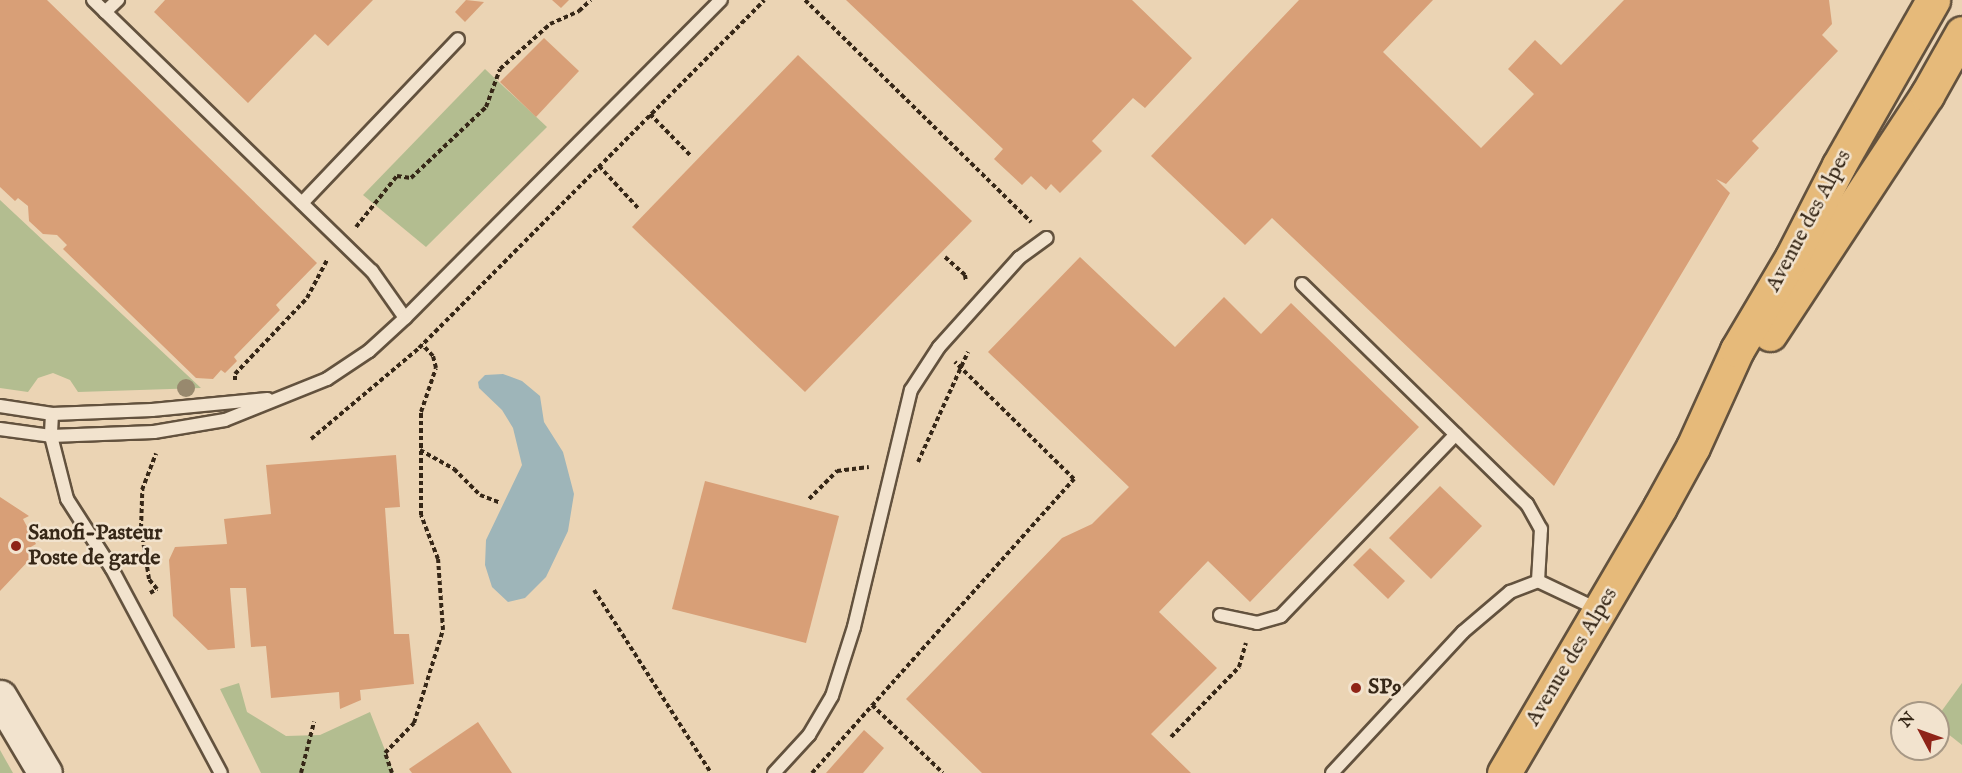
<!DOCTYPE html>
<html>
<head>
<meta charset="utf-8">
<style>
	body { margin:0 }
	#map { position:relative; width:1962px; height:773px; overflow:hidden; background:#ebd4b4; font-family:"IM FELL English",serif }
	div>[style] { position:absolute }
	.green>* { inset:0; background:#b3bd90 }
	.water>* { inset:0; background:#9eb5b9 }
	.building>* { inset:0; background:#d89f77 }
	.path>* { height:4px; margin-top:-2px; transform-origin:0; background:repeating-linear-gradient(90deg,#362717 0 4.5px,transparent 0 7.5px) }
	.roads { filter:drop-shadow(2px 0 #63523e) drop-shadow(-2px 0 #63523e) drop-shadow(0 2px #63523e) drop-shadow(0 -2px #63523e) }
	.lane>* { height:12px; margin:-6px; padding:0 6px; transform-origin:6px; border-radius:6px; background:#f2e3ce }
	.secondary>* { height:33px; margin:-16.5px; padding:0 16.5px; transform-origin:16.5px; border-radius:16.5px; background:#f2e3ce }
	.primary>* { height:33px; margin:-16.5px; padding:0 16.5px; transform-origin:16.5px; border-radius:16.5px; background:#e6ba7a }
	.trees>* { width:18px; height:18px; margin:-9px; border-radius:50%; background:#98896e }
	.dots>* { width:16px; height:16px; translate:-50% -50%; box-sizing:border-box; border:3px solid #f2e3ce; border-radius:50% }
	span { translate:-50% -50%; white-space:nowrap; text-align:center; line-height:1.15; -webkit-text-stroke:5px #f2e3ce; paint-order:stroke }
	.street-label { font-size:22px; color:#362717 }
	.poi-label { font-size:22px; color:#362717; font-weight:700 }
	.left { translate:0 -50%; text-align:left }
	.north { position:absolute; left:1890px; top:701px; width:60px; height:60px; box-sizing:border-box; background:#f2e3ce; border:2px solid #a79885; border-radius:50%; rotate:311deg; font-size:16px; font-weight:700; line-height:24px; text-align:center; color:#362717 }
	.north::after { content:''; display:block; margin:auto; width:21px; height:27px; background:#8f2418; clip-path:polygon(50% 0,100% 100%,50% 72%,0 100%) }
</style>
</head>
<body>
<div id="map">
	<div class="green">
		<i style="clip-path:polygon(485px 69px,547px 127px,426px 247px,363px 195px)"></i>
		<i style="clip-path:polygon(0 200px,201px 388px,78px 392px,70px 380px,53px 373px,38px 378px,28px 392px,0 388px)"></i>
		<i style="clip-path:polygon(239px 683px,247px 712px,286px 736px,320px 735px,370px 712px,394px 773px,261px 773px,220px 689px)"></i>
		<i style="clip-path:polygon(1962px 683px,1962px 745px,1938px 726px,1938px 716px)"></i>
		<i style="clip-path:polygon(0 750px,13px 773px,0 773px)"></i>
	</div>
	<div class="water">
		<i style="clip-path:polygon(503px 374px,522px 381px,540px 396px,544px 422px,563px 452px,574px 494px,568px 531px,546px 577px,525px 598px,508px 602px,492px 587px,485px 565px,486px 540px,522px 465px,513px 428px,502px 410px,479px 388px,478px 382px,485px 375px)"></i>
	</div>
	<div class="building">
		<i style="clip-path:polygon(0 0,47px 0,317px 263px,276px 305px,280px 310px,234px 357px,237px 361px,225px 373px,221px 370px,213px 379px,196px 378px,63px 249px,67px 245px,57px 235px,43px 234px,29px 221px,28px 206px,18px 198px,15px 201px,0 187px)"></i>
		<i style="clip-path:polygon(165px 0,373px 0,328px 46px,315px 34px,248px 103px,154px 12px)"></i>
		<i style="clip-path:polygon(466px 0,484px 2px,465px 22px,455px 12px)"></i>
		<i style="clip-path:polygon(552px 0,569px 0,561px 8px)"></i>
		<i style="clip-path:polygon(846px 0,1132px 0,1192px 58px,1145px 108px,1133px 98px,1092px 141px,1102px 151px,1060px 193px,1051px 184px,1046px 190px,1031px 176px,1022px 185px,994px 159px,1003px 149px)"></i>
		<i style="clip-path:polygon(1299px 0,1433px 0,1383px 52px,1481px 148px,1534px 94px,1508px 69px,1535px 40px,1561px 65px,1624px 0,1829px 0,1832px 24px,1822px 35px,1838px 51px,1752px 141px,1759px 148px,1726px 184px,1716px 179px,1730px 193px,1554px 486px,1272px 218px,1245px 245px,1151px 156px)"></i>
		<i style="clip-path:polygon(544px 38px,579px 71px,536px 117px,500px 82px)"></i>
		<i style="clip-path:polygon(798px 55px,972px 221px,805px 392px,632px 227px)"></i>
		<i style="clip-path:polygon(1080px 257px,1175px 347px,1224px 297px,1261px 334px,1291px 303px,1419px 427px,1250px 602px,1208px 561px,1159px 612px,1217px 668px,1151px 734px,1191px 773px,982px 773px,906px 699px,1062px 538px,1092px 524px,1129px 487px,988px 352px)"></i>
		<i style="clip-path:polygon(396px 455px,400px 507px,385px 508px,394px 634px,409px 634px,414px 684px,360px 690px,361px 700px,340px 709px,339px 692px,271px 698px,266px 646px,251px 647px,246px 588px,230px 588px,235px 648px,208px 650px,173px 616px,169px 560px,175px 547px,227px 544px,224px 519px,271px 514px,266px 465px)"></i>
		<i style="clip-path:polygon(705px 481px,839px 516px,806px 643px,672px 609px)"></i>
		<i style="clip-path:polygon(1440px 486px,1482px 526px,1431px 579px,1389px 538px)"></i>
		<i style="clip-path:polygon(0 497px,29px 516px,23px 519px,36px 544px,29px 548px,33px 556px,0 591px)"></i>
		<i style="clip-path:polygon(1370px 548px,1405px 581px,1388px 599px,1353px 565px)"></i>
		<i style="clip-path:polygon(478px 722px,512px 773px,412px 773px,409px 769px)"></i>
		<i style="clip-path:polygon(864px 730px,884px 748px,863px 773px,826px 773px)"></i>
	</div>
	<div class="path">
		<i style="left:805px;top:0;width:317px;rotate:44.5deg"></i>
		<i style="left:650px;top:114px;width:57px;rotate:45.7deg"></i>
		<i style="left:599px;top:166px;width:57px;rotate:47.1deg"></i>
		<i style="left:356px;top:227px;width:65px;rotate:-51.2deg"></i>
		<i style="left:397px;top:176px;width:14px;rotate:8deg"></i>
		<i style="left:411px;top:178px;width:103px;rotate:-43.4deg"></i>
		<i style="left:486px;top:107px;width:40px;rotate:-69.8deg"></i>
		<i style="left:500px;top:69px;width:67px;rotate:-42deg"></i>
		<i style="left:550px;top:24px;width:32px;rotate:-24deg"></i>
		<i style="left:579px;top:11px;width:16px;rotate:-43deg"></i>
		<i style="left:945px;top:257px;width:27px;rotate:42deg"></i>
		<i style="left:965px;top:275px;width:7px;rotate:82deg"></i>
		<i style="left:235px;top:380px;width:6px;rotate:-90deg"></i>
		<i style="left:235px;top:374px;width:105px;rotate:-46.5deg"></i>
		<i style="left:307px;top:298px;width:43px;rotate:-62.2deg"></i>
		<i style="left:311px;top:439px;width:141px;rotate:-40.1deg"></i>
		<i style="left:419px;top:348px;width:490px;rotate:-45.2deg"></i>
		<i style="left:420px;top:450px;width:39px;rotate:29deg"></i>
		<i style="left:454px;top:469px;width:37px;rotate:45deg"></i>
		<i style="left:480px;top:495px;width:22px;rotate:21deg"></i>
		<i style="left:918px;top:462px;width:121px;rotate:-65.6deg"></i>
		<i style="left:809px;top:499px;width:40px;rotate:-45deg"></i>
		<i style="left:837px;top:471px;width:32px;rotate:-7deg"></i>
		<i style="left:594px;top:590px;width:217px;rotate:57.4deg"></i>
		<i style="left:150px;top:593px;width:8px;rotate:-30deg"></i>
		<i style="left:157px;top:589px;width:13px;rotate:-129deg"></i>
		<i style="left:149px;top:579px;width:52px;rotate:-98.9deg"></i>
		<i style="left:141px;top:528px;width:38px;rotate:-88deg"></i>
		<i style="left:142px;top:490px;width:39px;rotate:-69deg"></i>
		<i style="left:872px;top:705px;width:98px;rotate:43.8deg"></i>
		<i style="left:1171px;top:737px;width:98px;rotate:-45.8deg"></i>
		<i style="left:1239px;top:667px;width:25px;rotate:-74deg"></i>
		<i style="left:301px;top:773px;width:53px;rotate:-75.7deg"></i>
		<i style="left:392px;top:773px;width:21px;rotate:-109deg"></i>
		<i style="left:385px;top:753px;width:42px;rotate:-46deg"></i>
		<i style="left:414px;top:723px;width:97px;rotate:-72.7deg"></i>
		<i style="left:443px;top:630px;width:71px;rotate:-94deg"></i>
		<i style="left:438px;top:559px;width:47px;rotate:-111.1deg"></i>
		<i style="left:421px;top:515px;width:103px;rotate:-90deg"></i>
		<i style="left:421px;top:412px;width:46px;rotate:-71.2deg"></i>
		<i style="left:436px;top:368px;width:12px;rotate:-104deg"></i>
		<i style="left:433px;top:356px;width:16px;rotate:-133deg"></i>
		<i style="left:812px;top:773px;width:394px;rotate:-48.3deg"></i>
		<i style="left:1074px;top:479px;width:167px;rotate:-135.5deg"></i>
	</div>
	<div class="roads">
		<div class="lane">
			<i style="left:93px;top:0;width:389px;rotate:44.2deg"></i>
			<i style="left:372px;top:271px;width:57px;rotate:54.9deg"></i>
			<i style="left:105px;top:12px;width:18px;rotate:-43deg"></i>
			<i style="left:302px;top:203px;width:226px;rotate:-46.4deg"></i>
			<i style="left:1302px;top:284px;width:315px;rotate:44.4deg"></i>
			<i style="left:1527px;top:504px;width:29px;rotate:61deg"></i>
			<i style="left:1541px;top:529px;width:52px;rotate:93.3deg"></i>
			<i style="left:0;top:406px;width:53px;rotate:8.7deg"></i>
			<i style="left:52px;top:414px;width:100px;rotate:-2.3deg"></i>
			<i style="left:152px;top:410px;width:116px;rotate:-5.5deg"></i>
			<i style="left:52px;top:414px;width:22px;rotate:93deg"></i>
			<i style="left:51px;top:436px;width:65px;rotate:75.7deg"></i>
			<i style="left:67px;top:499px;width:83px;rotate:57.3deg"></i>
			<i style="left:112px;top:569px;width:231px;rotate:61.9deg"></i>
			<i style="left:0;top:429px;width:51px;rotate:7.8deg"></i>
			<i style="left:51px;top:436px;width:103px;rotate:-2.2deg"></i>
			<i style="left:154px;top:432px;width:72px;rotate:-9.6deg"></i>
			<i style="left:225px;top:420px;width:110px;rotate:-21.9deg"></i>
			<i style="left:327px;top:379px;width:50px;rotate:-33.7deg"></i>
			<i style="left:369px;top:351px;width:49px;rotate:-42.5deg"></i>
			<i style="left:405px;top:318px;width:448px;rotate:-45.2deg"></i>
			<i style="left:1220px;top:615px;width:38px;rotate:12deg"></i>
			<i style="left:1257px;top:623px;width:25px;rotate:-16deg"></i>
			<i style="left:1281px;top:616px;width:252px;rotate:-46.1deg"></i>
			<i style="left:774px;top:773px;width:52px;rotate:-47.4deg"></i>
			<i style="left:809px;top:735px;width:45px;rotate:-59.5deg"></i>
			<i style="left:832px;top:696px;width:72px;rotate:-72.3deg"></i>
			<i style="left:854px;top:627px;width:244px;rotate:-76.5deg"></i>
			<i style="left:911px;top:390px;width:51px;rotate:-56.9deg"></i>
			<i style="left:939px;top:347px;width:120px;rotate:-48deg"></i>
			<i style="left:1019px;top:258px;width:34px;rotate:-36deg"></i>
			<i style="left:1332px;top:773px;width:192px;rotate:-47.1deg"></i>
			<i style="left:1463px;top:632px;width:62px;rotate:-40.4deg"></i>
			<i style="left:1510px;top:592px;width:30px;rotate:-21deg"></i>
			<i style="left:1538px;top:581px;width:68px;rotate:25.4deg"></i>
		</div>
		<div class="secondary">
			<i style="left:0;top:697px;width:88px;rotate:59.4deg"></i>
		</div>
		<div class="primary">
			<i style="left:1770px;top:334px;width:286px;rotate:-56.7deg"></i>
			<i style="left:1927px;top:95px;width:71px;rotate:-60.6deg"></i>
			<i style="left:1504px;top:773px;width:308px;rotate:-59.6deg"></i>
			<i style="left:1660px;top:507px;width:68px;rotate:-61.2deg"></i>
			<i style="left:1693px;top:447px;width:107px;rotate:-65.6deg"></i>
			<i style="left:1737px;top:350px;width:108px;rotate:-59.4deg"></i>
			<i style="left:1792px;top:257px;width:103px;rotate:-62.9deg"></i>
			<i style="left:1839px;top:165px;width:190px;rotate:-60.3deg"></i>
		</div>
	</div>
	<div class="trees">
		<i style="left:186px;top:388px"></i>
	</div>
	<div class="dots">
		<i style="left:16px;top:546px;background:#8f2418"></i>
		<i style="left:1356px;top:688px;background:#8f2418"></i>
	</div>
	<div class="street-label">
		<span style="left:1809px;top:221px;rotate:-62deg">Avenue des Alpes</span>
		<span style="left:1572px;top:657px;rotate:-59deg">Avenue des Alpes</span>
	</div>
	<div class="poi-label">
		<span class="left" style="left:28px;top:546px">Sanofi-Pasteur<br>Poste de garde</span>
		<span class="left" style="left:1368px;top:688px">SP9</span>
	</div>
	<div class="north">N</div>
</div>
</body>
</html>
